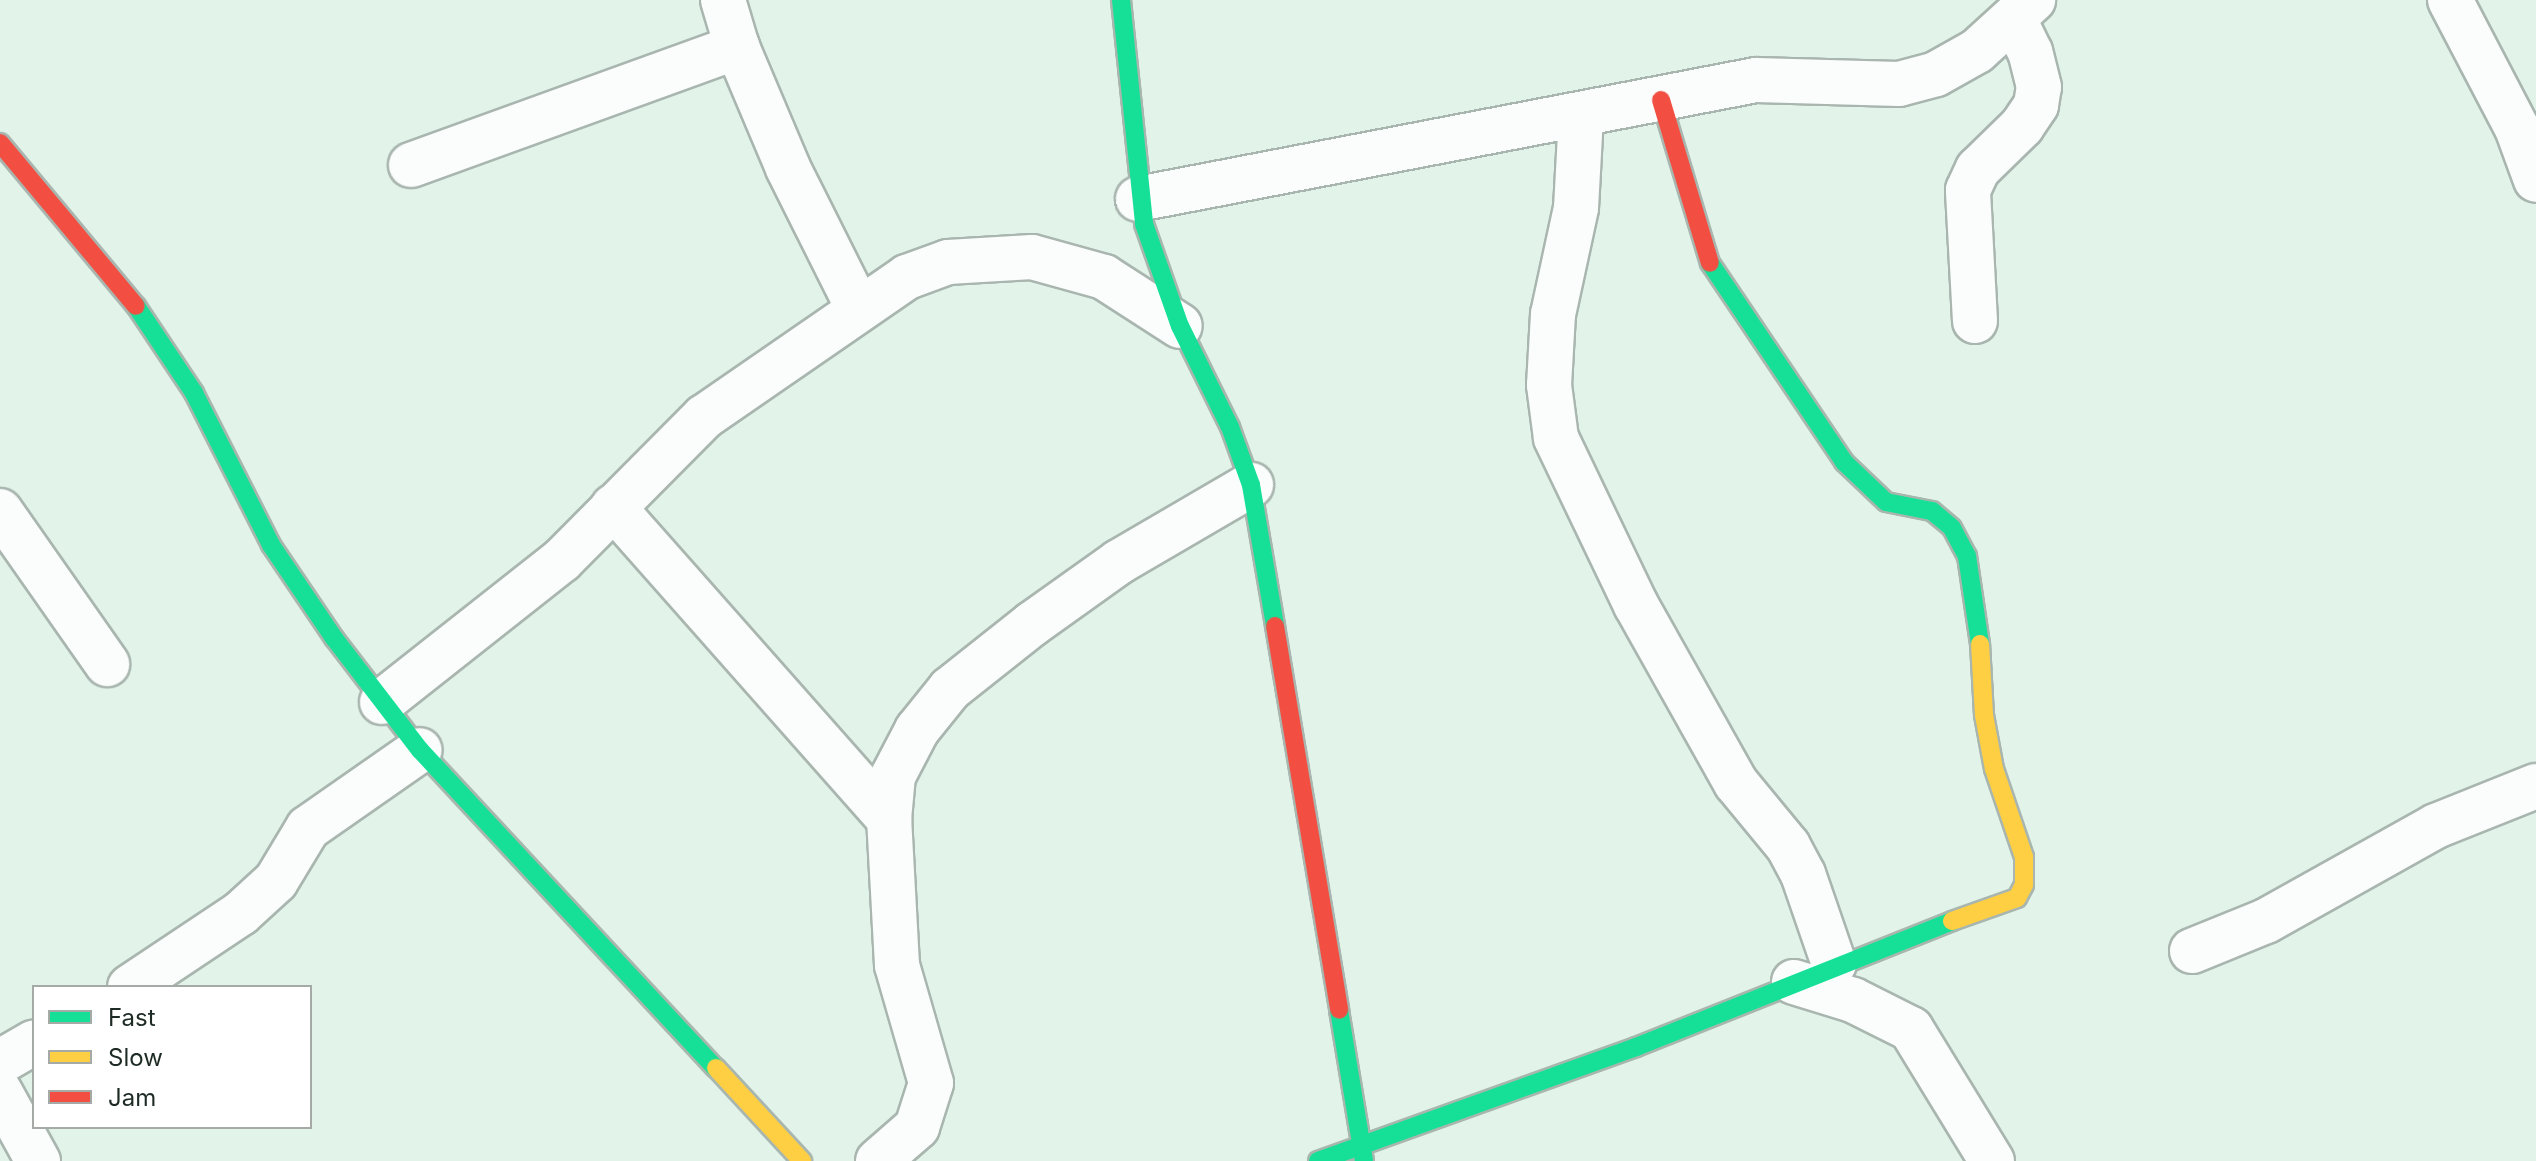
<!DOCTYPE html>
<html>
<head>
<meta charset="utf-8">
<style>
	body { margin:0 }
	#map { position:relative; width:2536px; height:1161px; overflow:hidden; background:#e2f3ea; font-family:Inter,sans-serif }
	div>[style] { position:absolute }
	.roads { filter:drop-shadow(2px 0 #a9b6af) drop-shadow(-2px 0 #a9b6af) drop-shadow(0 2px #a9b6af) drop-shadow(0 -2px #a9b6af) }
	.street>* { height:44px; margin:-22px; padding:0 22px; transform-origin:22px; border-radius:22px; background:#fbfdfc }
	.fast>* { height:18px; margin:-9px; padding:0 9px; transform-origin:9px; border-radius:9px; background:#16e098 }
	.slow>* { height:18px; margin:-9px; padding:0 9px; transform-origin:9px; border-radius:9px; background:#ffcf43 }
	.jam>* { height:18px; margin:-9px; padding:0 9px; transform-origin:9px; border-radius:9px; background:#f24e42 }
	span { translate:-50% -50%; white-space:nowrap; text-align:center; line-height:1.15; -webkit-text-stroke:6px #fff; paint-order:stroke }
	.legend { position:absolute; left:32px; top:985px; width:280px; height:144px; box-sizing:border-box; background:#fff; border:2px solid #a5aaa7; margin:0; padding:10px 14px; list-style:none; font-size:24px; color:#1e2b24 }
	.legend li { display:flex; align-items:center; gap:16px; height:40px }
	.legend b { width:40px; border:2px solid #a5aaa7 }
</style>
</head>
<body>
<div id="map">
	<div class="roads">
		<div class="street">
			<i style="left:723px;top:0;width:49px;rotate:73.4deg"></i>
			<i style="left:737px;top:47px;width:131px;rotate:67.1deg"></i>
			<i style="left:788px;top:168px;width:157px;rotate:63.4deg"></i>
			<i style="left:2450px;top:0;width:144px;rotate:62.4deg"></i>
			<i style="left:2517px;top:128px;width:55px;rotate:69.9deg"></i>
			<i style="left:1581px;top:116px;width:92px;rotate:93.1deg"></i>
			<i style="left:1576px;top:208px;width:108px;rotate:102.2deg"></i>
			<i style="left:1553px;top:314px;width:71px;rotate:93.2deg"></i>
			<i style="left:1549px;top:385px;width:53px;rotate:82.5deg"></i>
			<i style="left:1556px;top:438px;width:185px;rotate:64.4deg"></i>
			<i style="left:1636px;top:605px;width:204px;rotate:60.7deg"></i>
			<i style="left:1736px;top:783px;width:82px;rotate:50.5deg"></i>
			<i style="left:1788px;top:846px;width:32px;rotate:62deg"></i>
			<i style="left:1803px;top:874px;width:95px;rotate:71deg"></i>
			<i style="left:411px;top:165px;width:347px;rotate:-19.9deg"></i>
			<i style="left:1138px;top:199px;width:629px;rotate:-10.9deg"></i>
			<i style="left:1756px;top:80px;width:143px;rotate:1.6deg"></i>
			<i style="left:1899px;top:84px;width:38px;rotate:-15deg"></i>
			<i style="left:1936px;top:74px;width:47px;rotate:-29.3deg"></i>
			<i style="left:1977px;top:51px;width:76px;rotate:-42.3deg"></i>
			<i style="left:1975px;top:321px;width:131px;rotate:-93.1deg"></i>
			<i style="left:1968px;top:190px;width:23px;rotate:-65deg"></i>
			<i style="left:1978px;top:169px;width:62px;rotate:-44.3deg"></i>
			<i style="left:2022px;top:126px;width:25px;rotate:-56deg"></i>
			<i style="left:2036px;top:105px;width:18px;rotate:-81deg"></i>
			<i style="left:2039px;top:87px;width:36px;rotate:-104deg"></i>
			<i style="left:2030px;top:52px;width:34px;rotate:-116deg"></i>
			<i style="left:613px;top:507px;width:417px;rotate:48.5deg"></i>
			<i style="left:0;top:511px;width:187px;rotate:55deg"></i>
			<i style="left:382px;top:702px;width:229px;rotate:-38.3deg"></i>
			<i style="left:562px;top:560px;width:202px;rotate:-45.2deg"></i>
			<i style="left:704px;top:417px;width:247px;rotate:-34.6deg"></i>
			<i style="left:907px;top:277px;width:44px;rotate:-20.1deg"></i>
			<i style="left:948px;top:262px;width:84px;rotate:-3.4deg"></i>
			<i style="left:1032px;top:257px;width:75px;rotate:15.5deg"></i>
			<i style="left:1104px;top:277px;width:90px;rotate:32.8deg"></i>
			<i style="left:2192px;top:951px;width:80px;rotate:-22.1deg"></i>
			<i style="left:2266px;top:921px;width:195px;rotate:-29.2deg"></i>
			<i style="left:2436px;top:826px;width:108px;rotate:-21.8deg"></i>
			<i style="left:1794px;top:982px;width:62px;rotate:17deg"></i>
			<i style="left:1853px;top:1000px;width:65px;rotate:26.6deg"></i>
			<i style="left:1911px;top:1029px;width:155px;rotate:58.5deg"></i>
			<i style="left:130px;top:987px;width:133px;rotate:-33.7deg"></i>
			<i style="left:241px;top:913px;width:47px;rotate:-42.4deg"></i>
			<i style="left:276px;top:881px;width:62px;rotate:-58.9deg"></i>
			<i style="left:308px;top:828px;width:136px;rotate:-34.9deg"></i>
			<i style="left:0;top:1062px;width:39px;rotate:-30deg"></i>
			<i style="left:0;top:1092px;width:79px;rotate:61.2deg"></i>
			<i style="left:878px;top:1161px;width:52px;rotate:-41.1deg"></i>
			<i style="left:917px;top:1127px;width:46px;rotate:-72.3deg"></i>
			<i style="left:931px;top:1083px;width:123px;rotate:-106.1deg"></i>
			<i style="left:897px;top:965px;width:146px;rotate:-93.1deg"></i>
			<i style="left:889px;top:819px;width:43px;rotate:-84.7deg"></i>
			<i style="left:893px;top:776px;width:52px;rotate:-62.4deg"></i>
			<i style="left:917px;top:730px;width:53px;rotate:-51.2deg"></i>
			<i style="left:950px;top:689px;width:105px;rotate:-38.4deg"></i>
			<i style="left:1032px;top:624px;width:107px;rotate:-35.5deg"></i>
			<i style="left:1119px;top:562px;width:153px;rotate:-30.3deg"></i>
		</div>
		<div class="fast">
			<i style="left:1121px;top:0;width:225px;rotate:84.1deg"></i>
			<i style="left:1144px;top:224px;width:108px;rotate:70.6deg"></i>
			<i style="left:1180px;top:326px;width:113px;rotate:63.7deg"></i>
			<i style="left:1230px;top:427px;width:62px;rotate:70.1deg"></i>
			<i style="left:1251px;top:485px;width:143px;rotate:80.3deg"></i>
			<i style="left:1710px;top:263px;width:240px;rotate:56deg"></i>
			<i style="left:1844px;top:462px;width:58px;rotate:43.6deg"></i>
			<i style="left:1886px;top:502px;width:47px;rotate:11.1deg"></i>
			<i style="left:1932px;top:511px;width:26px;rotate:40deg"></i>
			<i style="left:1952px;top:528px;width:32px;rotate:62deg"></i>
			<i style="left:1967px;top:556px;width:89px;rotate:81.6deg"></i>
			<i style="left:136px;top:306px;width:105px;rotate:56.3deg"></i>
			<i style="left:194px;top:393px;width:170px;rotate:63.1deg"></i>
			<i style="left:271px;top:545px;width:112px;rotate:55.9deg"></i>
			<i style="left:334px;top:638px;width:141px;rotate:52.5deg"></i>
			<i style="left:420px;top:750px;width:434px;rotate:47.1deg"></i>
			<i style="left:1339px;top:1010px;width:153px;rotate:80.6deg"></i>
			<i style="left:1318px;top:1161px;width:338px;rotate:-19.7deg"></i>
			<i style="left:1636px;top:1047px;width:340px;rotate:-21.7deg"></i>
		</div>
		<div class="slow">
			<i style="left:1952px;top:921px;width:69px;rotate:-19.5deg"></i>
			<i style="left:2017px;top:898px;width:15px;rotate:-62deg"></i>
			<i style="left:2024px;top:885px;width:28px;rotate:-90deg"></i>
			<i style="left:2024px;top:857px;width:93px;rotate:-108.8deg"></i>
			<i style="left:1994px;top:769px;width:55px;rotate:-100.5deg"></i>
			<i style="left:1984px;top:715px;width:71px;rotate:-93.2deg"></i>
			<i style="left:716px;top:1068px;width:127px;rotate:47.2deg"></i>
		</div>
		<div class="jam">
			<i style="left:1661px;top:100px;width:170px;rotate:73.3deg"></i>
			<i style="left:0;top:143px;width:212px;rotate:50.2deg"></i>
			<i style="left:1275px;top:626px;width:389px;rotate:80.5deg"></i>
		</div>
	</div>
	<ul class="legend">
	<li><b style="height:10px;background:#16e098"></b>Fast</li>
	<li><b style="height:10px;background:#ffcf43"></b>Slow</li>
	<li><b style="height:10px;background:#f24e42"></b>Jam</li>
	</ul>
</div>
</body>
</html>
